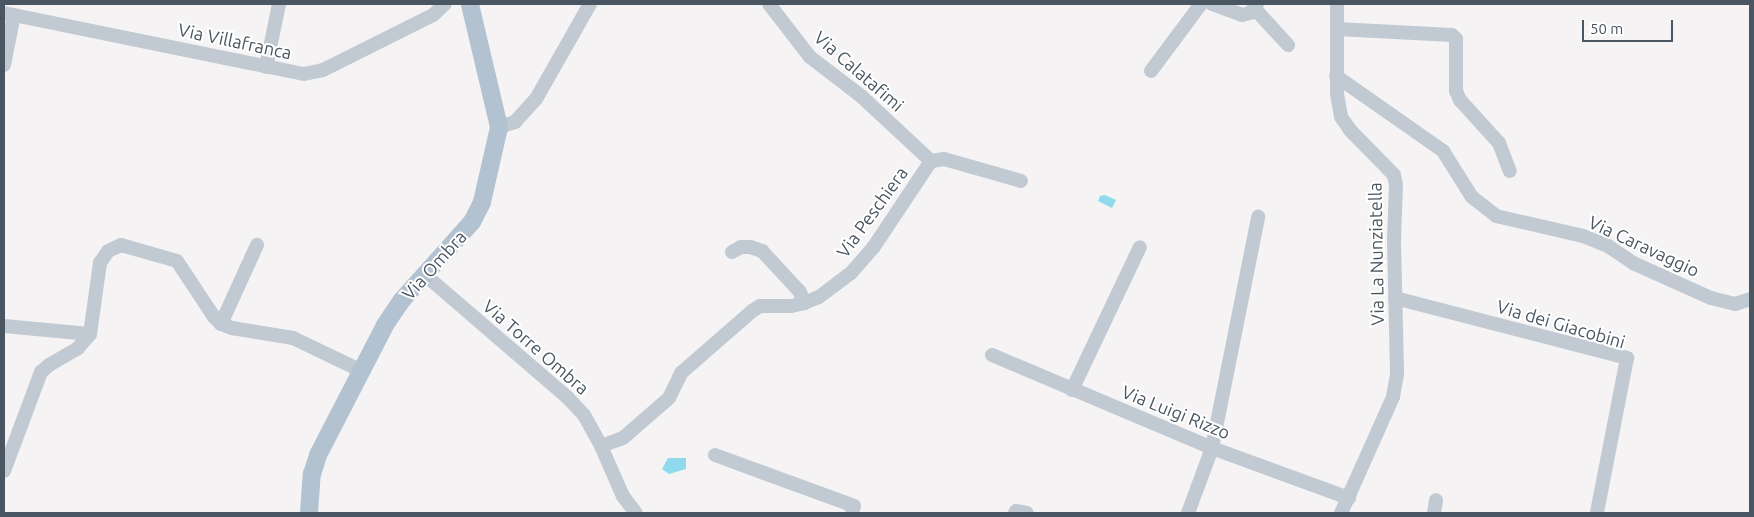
<!DOCTYPE html>
<html>
<head>
<meta charset="utf-8">
<style>
	body { margin:0 }
	#map { position:relative; width:1754px; height:517px; overflow:hidden; background:#f5f3f3; font-family:Ubuntu,sans-serif }
	div>[style] { position:absolute }
	.water>* { inset:0; background:#90daee }
	.minor>* { height:14px; margin:-7px; padding:0 7px; transform-origin:7px; border-radius:7px; background:#c1cad2 }
	.major>* { height:18px; margin:-9px; padding:0 9px; transform-origin:9px; border-radius:9px; background:#b3c2d1 }
	span { translate:-50% -50%; white-space:nowrap; text-align:center; line-height:1.15; -webkit-text-stroke:4px #fff; paint-order:stroke }
	.street-label { font-size:18px; color:#4a5661 }
	.frame { position:absolute; inset:0; border:5px solid #4a5661; pointer-events:none }
	.scale { position:absolute; left:1582px; top:20px; width:91px; height:22px; box-sizing:border-box; border:2px solid #4a5661; border-top:0; padding-left:6px; font-size:15px; line-height:18px; white-space:nowrap; color:#4a5661; -webkit-text-stroke:4px #fff; paint-order:stroke }
</style>
</head>
<body>
<div id="map">
	<div class="water">
		<i style="clip-path:polygon(1105px 195px,1116px 200px,1112px 208px,1098px 201px,1100px 196px)"></i>
		<i style="clip-path:polygon(668px 458px,686px 458px,686px 469px,669px 474px,662px 469px)"></i>
	</div>
	<div class="minor">
		<i style="left:769px;top:4px;width:67px;rotate:52.3deg"></i>
		<i style="left:810px;top:57px;width:64px;rotate:37.4deg"></i>
		<i style="left:861px;top:96px;width:96px;rotate:42.9deg"></i>
		<i style="left:1212px;top:4px;width:32px;rotate:20deg"></i>
		<i style="left:1242px;top:15px;width:8px;rotate:-14deg"></i>
		<i style="left:1250px;top:13px;width:11px;rotate:-52deg"></i>
		<i style="left:1337px;top:4px;width:90px;rotate:90deg"></i>
		<i style="left:1337px;top:94px;width:23px;rotate:80deg"></i>
		<i style="left:1341px;top:117px;width:16px;rotate:55deg"></i>
		<i style="left:1350px;top:130px;width:63px;rotate:45.6deg"></i>
		<i style="left:1394px;top:175px;width:10px;rotate:79deg"></i>
		<i style="left:1396px;top:185px;width:55px;rotate:92.1deg"></i>
		<i style="left:1394px;top:240px;width:134px;rotate:88.7deg"></i>
		<i style="left:1397px;top:374px;width:23px;rotate:100deg"></i>
		<i style="left:1393px;top:397px;width:127px;rotate:114.1deg"></i>
		<i style="left:1255px;top:9px;width:49px;rotate:47.5deg"></i>
		<i style="left:4px;top:13px;width:306px;rotate:11.5deg"></i>
		<i style="left:304px;top:74px;width:19px;rotate:-12deg"></i>
		<i style="left:323px;top:70px;width:123px;rotate:-26.6deg"></i>
		<i style="left:433px;top:15px;width:16px;rotate:-43deg"></i>
		<i style="left:1337px;top:29px;width:115px;rotate:3deg"></i>
		<i style="left:1452px;top:35px;width:6px;rotate:45deg"></i>
		<i style="left:1456px;top:39px;width:52px;rotate:90deg"></i>
		<i style="left:1456px;top:91px;width:10px;rotate:66deg"></i>
		<i style="left:1460px;top:100px;width:58px;rotate:47.8deg"></i>
		<i style="left:1499px;top:143px;width:30px;rotate:69deg"></i>
		<i style="left:4px;top:65px;width:51px;rotate:-78.7deg"></i>
		<i style="left:266px;top:67px;width:64px;rotate:-78.3deg"></i>
		<i style="left:1151px;top:71px;width:84px;rotate:-53.3deg"></i>
		<i style="left:1336px;top:76px;width:131px;rotate:35deg"></i>
		<i style="left:1443px;top:151px;width:54px;rotate:57.8deg"></i>
		<i style="left:1472px;top:197px;width:31px;rotate:38deg"></i>
		<i style="left:1496px;top:216px;width:89px;rotate:12.9deg"></i>
		<i style="left:1583px;top:236px;width:27px;rotate:22deg"></i>
		<i style="left:1608px;top:246px;width:30px;rotate:34deg"></i>
		<i style="left:1633px;top:263px;width:85px;rotate:24.2deg"></i>
		<i style="left:1711px;top:298px;width:25px;rotate:14deg"></i>
		<i style="left:1735px;top:304px;width:16px;rotate:-18deg"></i>
		<i style="left:499px;top:127px;width:17px;rotate:-17deg"></i>
		<i style="left:515px;top:122px;width:31px;rotate:-48deg"></i>
		<i style="left:536px;top:99px;width:109px;rotate:-60.4deg"></i>
		<i style="left:931px;top:161px;width:13px;rotate:-9deg"></i>
		<i style="left:944px;top:159px;width:80px;rotate:15.9deg"></i>
		<i style="left:732px;top:252px;width:10px;rotate:-29deg"></i>
		<i style="left:741px;top:247px;width:9px"></i>
		<i style="left:750px;top:247px;width:13px;rotate:18deg"></i>
		<i style="left:762px;top:251px;width:56px;rotate:47.2deg"></i>
		<i style="left:800px;top:292px;width:12px;rotate:70deg"></i>
		<i style="left:424px;top:274px;width:190px;rotate:40.7deg"></i>
		<i style="left:568px;top:398px;width:23px;rotate:47deg"></i>
		<i style="left:584px;top:415px;width:35px;rotate:61deg"></i>
		<i style="left:601px;top:446px;width:55px;rotate:66.3deg"></i>
		<i style="left:623px;top:496px;width:21px;rotate:53deg"></i>
		<i style="left:1395px;top:298px;width:240px;rotate:14.5deg"></i>
		<i style="left:1627px;top:358px;width:157px;rotate:101deg"></i>
		<i style="left:221px;top:324px;width:87px;rotate:-65.5deg"></i>
		<i style="left:4px;top:326px;width:86px;rotate:5.3deg"></i>
		<i style="left:992px;top:355px;width:239px;rotate:22.9deg"></i>
		<i style="left:1212px;top:448px;width:146px;rotate:20.1deg"></i>
		<i style="left:1072px;top:390px;width:158px;rotate:-64.6deg"></i>
		<i style="left:601px;top:446px;width:23px;rotate:-20deg"></i>
		<i style="left:623px;top:438px;width:61px;rotate:-41deg"></i>
		<i style="left:669px;top:398px;width:28px;rotate:-64deg"></i>
		<i style="left:681px;top:373px;width:94px;rotate:-41.1deg"></i>
		<i style="left:752px;top:311px;width:9px;rotate:-32deg"></i>
		<i style="left:760px;top:306px;width:31px"></i>
		<i style="left:791px;top:306px;width:13px;rotate:-13deg"></i>
		<i style="left:804px;top:303px;width:16px;rotate:-22deg"></i>
		<i style="left:819px;top:297px;width:40px;rotate:-37deg"></i>
		<i style="left:851px;top:273px;width:33px;rotate:-49deg"></i>
		<i style="left:873px;top:248px;width:105px;rotate:-56.3deg"></i>
		<i style="left:715px;top:455px;width:148px;rotate:20.1deg"></i>
		<i style="left:854px;top:506px;width:7px;rotate:106deg"></i>
		<i style="left:4px;top:471px;width:106px;rotate:-69.5deg"></i>
		<i style="left:41px;top:372px;width:11px;rotate:-41deg"></i>
		<i style="left:49px;top:365px;width:34px;rotate:-30deg"></i>
		<i style="left:78px;top:348px;width:18px;rotate:-49deg"></i>
		<i style="left:90px;top:334px;width:72px;rotate:-82deg"></i>
		<i style="left:100px;top:263px;width:14px;rotate:-56deg"></i>
		<i style="left:108px;top:251px;width:14px;rotate:-25deg"></i>
		<i style="left:121px;top:245px;width:58px;rotate:15.9deg"></i>
		<i style="left:177px;top:261px;width:67px;rotate:56.5deg"></i>
		<i style="left:214px;top:317px;width:10px;rotate:45deg"></i>
		<i style="left:221px;top:324px;width:12px;rotate:20deg"></i>
		<i style="left:232px;top:328px;width:62px;rotate:9.3deg"></i>
		<i style="left:293px;top:338px;width:76px;rotate:25.6deg"></i>
		<i style="left:1015px;top:513px;width:2px;rotate:-63deg"></i>
		<i style="left:1016px;top:511px;width:11px;rotate:10deg"></i>
		<i style="left:1188px;top:513px;width:69px;rotate:-69.7deg"></i>
		<i style="left:1212px;top:448px;width:236px;rotate:-78.7deg"></i>
		<i style="left:1434px;top:513px;width:13px;rotate:-81deg"></i>
	</div>
	<div class="major">
		<i style="left:309px;top:513px;width:39px;rotate:-86deg"></i>
		<i style="left:312px;top:474px;width:20px;rotate:-72deg"></i>
		<i style="left:318px;top:455px;width:146px;rotate:-62.7deg"></i>
		<i style="left:385px;top:325px;width:30px;rotate:-56deg"></i>
		<i style="left:402px;top:300px;width:105px;rotate:-48.1deg"></i>
		<i style="left:472px;top:222px;width:22px;rotate:-63deg"></i>
		<i style="left:482px;top:202px;width:77px;rotate:-77.2deg"></i>
		<i style="left:499px;top:127px;width:126px;rotate:-103.3deg"></i>
	</div>
	<div class="street-label">
		<span style="left:235px;top:41px;rotate:12deg">Via Villafranca</span>
		<span style="left:859px;top:71px;rotate:41deg">Via Calatafimi</span>
		<span style="left:872px;top:212px;rotate:-54deg">Via Peschiera</span>
		<span style="left:1644px;top:246px;rotate:25deg">Via Caravaggio</span>
		<span style="left:1376px;top:254px;rotate:-91deg">Via La Nunziatella</span>
		<span style="left:434px;top:265px;rotate:-48deg">Via Ombra</span>
		<span style="left:1561px;top:324px;rotate:16deg">Via dei Giacobini</span>
		<span style="left:536px;top:347px;rotate:41deg">Via Torre Ombra</span>
		<span style="left:1176px;top:412px;rotate:22deg">Via Luigi Rizzo</span>
	</div>
	<div class="frame"></div>
	<div class="scale">50 m</div>
</div>
</body>
</html>
